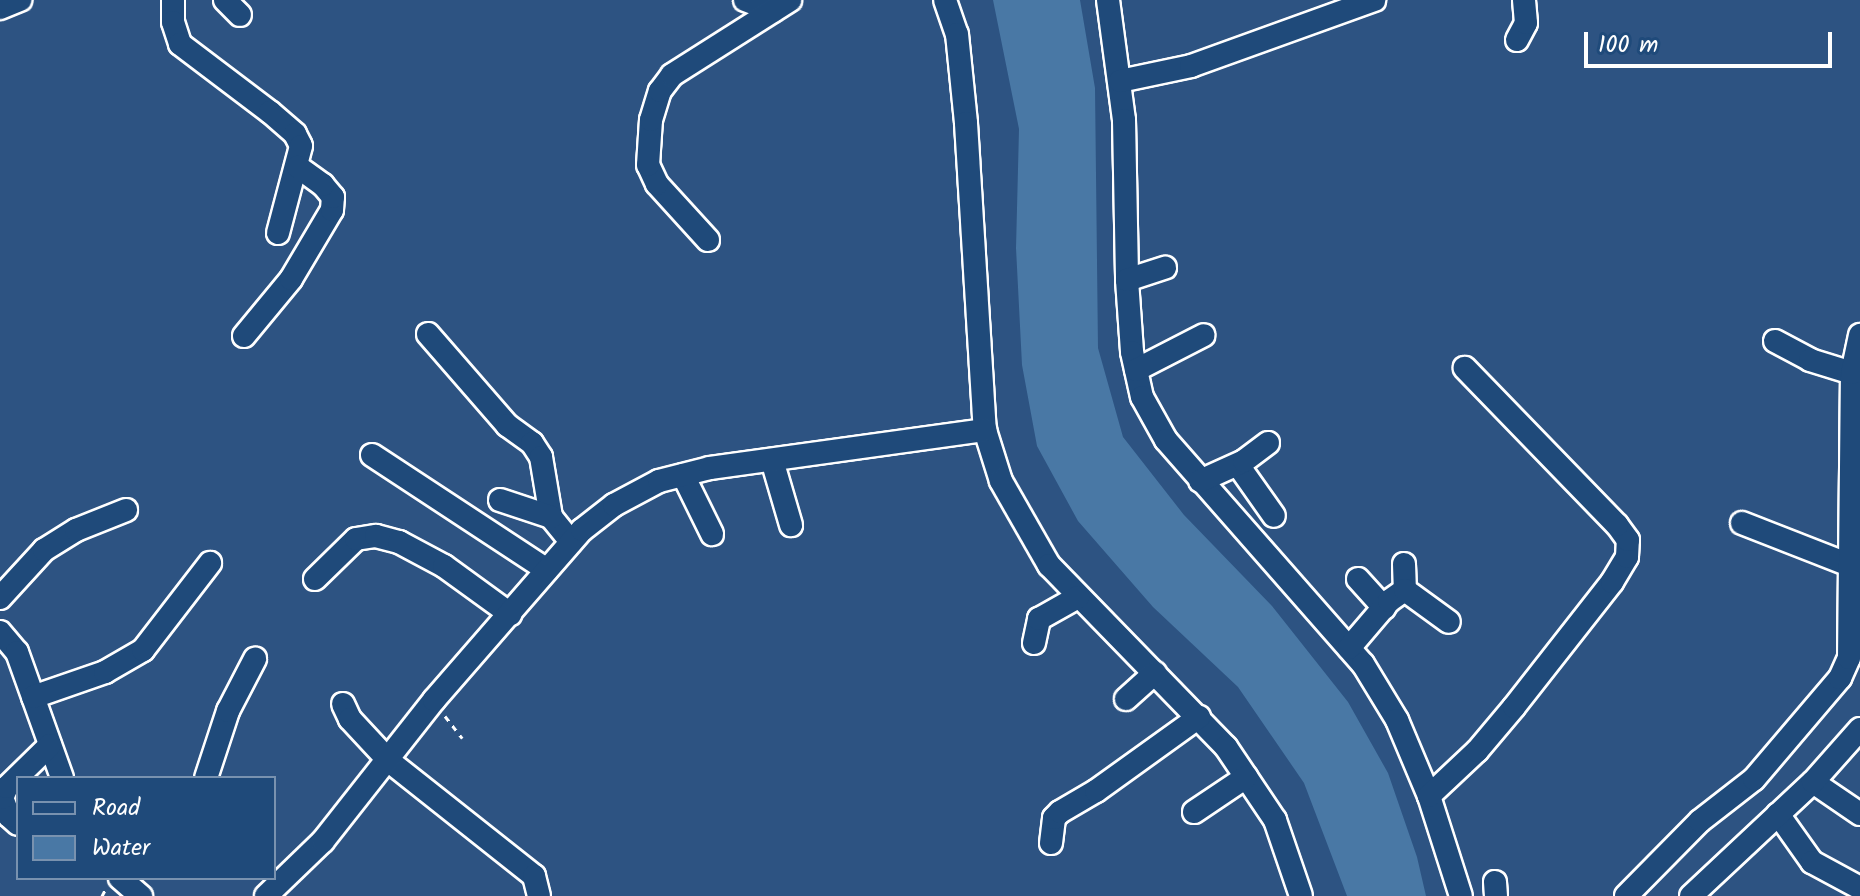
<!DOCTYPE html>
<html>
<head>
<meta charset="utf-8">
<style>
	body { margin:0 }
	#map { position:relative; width:1860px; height:896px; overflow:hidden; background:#2d5382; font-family:Kalam,sans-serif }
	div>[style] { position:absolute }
	.water>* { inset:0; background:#4978a5 }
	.path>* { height:3px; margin-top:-1.5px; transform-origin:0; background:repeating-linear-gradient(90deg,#fff 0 6px,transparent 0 12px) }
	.roads { filter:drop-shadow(2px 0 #fff) drop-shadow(-2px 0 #fff) drop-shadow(0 2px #fff) drop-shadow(0 -2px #fff) }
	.minor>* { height:22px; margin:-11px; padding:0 11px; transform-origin:11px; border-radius:11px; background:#1f4a7a }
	span { translate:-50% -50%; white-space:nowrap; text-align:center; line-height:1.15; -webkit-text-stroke:7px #1f4a7a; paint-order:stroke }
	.legend { position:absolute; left:16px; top:776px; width:260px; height:104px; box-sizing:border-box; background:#1f4a7a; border:2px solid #7992af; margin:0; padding:10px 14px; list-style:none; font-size:24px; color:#fff }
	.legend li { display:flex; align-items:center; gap:16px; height:40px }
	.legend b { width:40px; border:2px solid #7992af }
	.scale { position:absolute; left:1584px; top:32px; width:248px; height:36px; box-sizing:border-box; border:4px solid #fff; border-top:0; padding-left:10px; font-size:24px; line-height:28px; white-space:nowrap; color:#fff; -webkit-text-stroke:6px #1f4a7a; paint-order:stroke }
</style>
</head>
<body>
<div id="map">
	<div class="water">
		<i style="clip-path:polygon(993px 0,1080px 0,1095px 88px,1098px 348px,1123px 437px,1184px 515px,1272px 606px,1348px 702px,1388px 773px,1417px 857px,1426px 896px,1347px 896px,1304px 783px,1238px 687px,1153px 607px,1078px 521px,1037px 446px,1022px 365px,1016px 248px,1019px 129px)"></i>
	</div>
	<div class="path">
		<i style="left:445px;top:716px;width:28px;rotate:52deg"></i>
		<i style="left:102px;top:896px;width:9px;rotate:-63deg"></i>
	</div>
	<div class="roads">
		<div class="minor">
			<i style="left:173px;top:0;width:22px;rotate:90deg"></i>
			<i style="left:173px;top:22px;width:23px;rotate:72deg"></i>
			<i style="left:180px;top:44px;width:113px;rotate:37.1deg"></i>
			<i style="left:270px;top:112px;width:33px;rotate:41deg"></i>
			<i style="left:295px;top:134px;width:13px;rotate:63deg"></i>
			<i style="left:301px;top:146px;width:90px;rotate:104.8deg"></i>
			<i style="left:225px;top:0;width:21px;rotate:45deg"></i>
			<i style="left:745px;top:0;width:30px;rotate:21deg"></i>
			<i style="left:945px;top:0;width:36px;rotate:71deg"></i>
			<i style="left:957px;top:34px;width:89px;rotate:84.2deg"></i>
			<i style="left:966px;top:123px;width:308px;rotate:86.5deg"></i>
			<i style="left:985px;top:430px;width:53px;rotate:72.6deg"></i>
			<i style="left:1001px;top:481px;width:97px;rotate:60.3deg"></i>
			<i style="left:1049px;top:565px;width:254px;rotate:45.8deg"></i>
			<i style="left:1226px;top:747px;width:88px;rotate:56.1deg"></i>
			<i style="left:1275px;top:820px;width:80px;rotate:71.1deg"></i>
			<i style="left:1108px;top:0;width:121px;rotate:82.4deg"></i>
			<i style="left:1124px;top:120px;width:160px;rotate:88.9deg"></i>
			<i style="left:1127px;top:280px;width:72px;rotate:86deg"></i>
			<i style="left:1132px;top:352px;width:46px;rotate:77.5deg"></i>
			<i style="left:1142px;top:397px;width:49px;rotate:60.8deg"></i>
			<i style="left:1166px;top:440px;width:298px;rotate:48.7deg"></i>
			<i style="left:1363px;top:664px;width:66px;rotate:58.7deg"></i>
			<i style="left:1397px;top:720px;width:82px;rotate:67.2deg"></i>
			<i style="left:1429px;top:796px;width:105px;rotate:72.3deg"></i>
			<i style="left:0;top:8px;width:22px;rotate:-22deg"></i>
			<i style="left:1517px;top:40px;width:19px;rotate:-62deg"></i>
			<i style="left:1526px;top:23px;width:23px;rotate:-95deg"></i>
			<i style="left:1120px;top:81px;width:73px;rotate:-11.9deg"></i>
			<i style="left:1191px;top:66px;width:195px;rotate:-19.8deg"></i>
			<i style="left:708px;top:240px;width:76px;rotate:-132.3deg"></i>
			<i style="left:657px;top:184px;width:21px;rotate:-115deg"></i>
			<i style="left:648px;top:165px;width:45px;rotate:-86.2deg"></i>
			<i style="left:651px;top:120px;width:30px;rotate:-73deg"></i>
			<i style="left:660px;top:91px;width:20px;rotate:-53deg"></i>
			<i style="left:672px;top:75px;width:140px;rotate:-32.4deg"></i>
			<i style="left:1127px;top:280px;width:40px;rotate:-18deg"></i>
			<i style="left:428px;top:334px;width:121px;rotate:49deg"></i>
			<i style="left:507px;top:425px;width:31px;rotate:36deg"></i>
			<i style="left:532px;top:443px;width:17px;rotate:57deg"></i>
			<i style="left:541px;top:457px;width:61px;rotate:80.5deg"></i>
			<i style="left:551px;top:517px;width:32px;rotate:51deg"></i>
			<i style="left:244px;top:336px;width:74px;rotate:-50.5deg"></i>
			<i style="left:291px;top:279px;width:80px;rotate:-59.3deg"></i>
			<i style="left:332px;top:210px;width:13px;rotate:-86deg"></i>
			<i style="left:333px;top:197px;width:16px;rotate:-130deg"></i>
			<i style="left:323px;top:185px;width:31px;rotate:-144deg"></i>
			<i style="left:1775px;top:341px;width:40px;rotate:28deg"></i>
			<i style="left:1810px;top:360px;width:44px;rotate:17.2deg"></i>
			<i style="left:1136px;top:370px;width:76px;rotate:-27.2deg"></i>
			<i style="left:372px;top:455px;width:209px;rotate:33.3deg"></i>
			<i style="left:772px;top:460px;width:68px;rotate:73.7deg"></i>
			<i style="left:1238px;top:465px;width:62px;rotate:54.8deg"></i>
			<i style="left:683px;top:475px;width:66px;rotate:63.8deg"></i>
			<i style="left:1200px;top:481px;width:48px;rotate:-24.4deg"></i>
			<i style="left:1244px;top:461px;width:30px;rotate:-37deg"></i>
			<i style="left:500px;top:500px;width:54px;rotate:18.4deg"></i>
			<i style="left:1742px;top:523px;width:116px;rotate:21.3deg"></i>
			<i style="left:1404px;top:564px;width:26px;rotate:88deg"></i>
			<i style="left:315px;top:579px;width:57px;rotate:-44.3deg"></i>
			<i style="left:356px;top:539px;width:20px;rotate:-9deg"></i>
			<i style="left:376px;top:536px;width:24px;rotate:15deg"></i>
			<i style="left:399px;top:542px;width:51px;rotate:28.1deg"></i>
			<i style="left:444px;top:566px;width:82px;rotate:36deg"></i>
			<i style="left:1358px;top:579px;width:39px;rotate:48deg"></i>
			<i style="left:0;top:598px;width:65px;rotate:-47.5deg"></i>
			<i style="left:44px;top:550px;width:38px;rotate:-32deg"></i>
			<i style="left:76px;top:530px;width:54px;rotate:-21.8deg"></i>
			<i style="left:0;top:632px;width:26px;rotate:50deg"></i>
			<i style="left:17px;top:652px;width:134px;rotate:70.3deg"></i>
			<i style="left:1034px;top:643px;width:25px;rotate:-78deg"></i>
			<i style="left:1039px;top:619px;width:45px;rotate:-29.4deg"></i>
			<i style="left:1349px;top:648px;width:62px;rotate:-49.6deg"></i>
			<i style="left:1389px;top:601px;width:19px;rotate:-35deg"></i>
			<i style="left:1405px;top:590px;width:54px;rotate:36deg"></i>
			<i style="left:33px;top:697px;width:76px;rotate:-19.1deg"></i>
			<i style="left:105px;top:672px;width:44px;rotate:-30.1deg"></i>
			<i style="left:143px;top:650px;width:110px;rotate:-52.4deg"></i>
			<i style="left:1126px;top:699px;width:39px;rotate:-42deg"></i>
			<i style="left:343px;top:704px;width:17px;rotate:65deg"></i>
			<i style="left:350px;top:719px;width:57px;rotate:47.1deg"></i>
			<i style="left:389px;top:761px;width:185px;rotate:38.4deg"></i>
			<i style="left:534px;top:876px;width:21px;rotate:76deg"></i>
			<i style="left:206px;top:778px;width:71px;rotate:-71.8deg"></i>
			<i style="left:228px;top:711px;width:59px;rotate:-62.6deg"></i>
			<i style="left:1813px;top:782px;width:57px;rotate:34.2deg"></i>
			<i style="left:1429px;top:796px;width:66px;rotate:-43.2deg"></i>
			<i style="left:1477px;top:751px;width:57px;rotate:-49.9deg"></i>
			<i style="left:1514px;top:707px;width:159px;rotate:-51.9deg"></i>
			<i style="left:1612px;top:582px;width:29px;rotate:-59deg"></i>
			<i style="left:1627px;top:557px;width:17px;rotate:-87deg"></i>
			<i style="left:1628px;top:540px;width:19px;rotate:-126deg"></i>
			<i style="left:1617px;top:525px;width:219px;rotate:-134.1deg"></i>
			<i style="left:1194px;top:812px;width:63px;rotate:-33.9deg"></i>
			<i style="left:1778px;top:814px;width:59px;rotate:54.7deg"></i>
			<i style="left:1812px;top:862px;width:55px;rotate:28.4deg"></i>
			<i style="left:18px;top:824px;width:12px;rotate:-138deg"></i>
			<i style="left:9px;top:816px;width:19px;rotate:-111deg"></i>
			<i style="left:2px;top:798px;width:12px;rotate:-66deg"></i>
			<i style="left:7px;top:787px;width:60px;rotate:-44.3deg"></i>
			<i style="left:1051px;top:843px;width:25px;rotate:-83deg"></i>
			<i style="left:1054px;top:818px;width:8px;rotate:-45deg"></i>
			<i style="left:1060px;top:812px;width:42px;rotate:-30.3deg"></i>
			<i style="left:1096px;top:791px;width:127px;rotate:-35.7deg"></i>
			<i style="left:120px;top:878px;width:28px;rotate:41deg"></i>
			<i style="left:1495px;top:882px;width:14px;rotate:86deg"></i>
			<i style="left:266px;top:896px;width:79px;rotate:-44deg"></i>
			<i style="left:323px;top:841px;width:179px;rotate:-51.8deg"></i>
			<i style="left:434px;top:700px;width:225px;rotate:-49deg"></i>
			<i style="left:582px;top:530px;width:41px;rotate:-38deg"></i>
			<i style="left:614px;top:505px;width:51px;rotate:-28.1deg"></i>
			<i style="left:659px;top:481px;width:53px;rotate:-14.3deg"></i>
			<i style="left:710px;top:468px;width:278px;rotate:-7.9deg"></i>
			<i style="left:1626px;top:896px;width:105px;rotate:-45.4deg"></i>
			<i style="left:1700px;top:821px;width:68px;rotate:-37.9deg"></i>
			<i style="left:1754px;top:779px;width:133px;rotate:-49.6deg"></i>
			<i style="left:1840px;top:678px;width:22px;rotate:-66deg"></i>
			<i style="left:1849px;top:658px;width:285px;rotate:-89.4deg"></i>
			<i style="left:1852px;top:373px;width:39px;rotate:-78deg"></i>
			<i style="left:1691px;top:896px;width:167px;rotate:-43.1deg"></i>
			<i style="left:1813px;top:782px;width:71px;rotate:-48.4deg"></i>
		</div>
	</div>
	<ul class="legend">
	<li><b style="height:10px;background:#1f4a7a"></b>Road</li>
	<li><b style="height:22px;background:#4978a5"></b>Water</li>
	</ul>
	<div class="scale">100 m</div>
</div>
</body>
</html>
